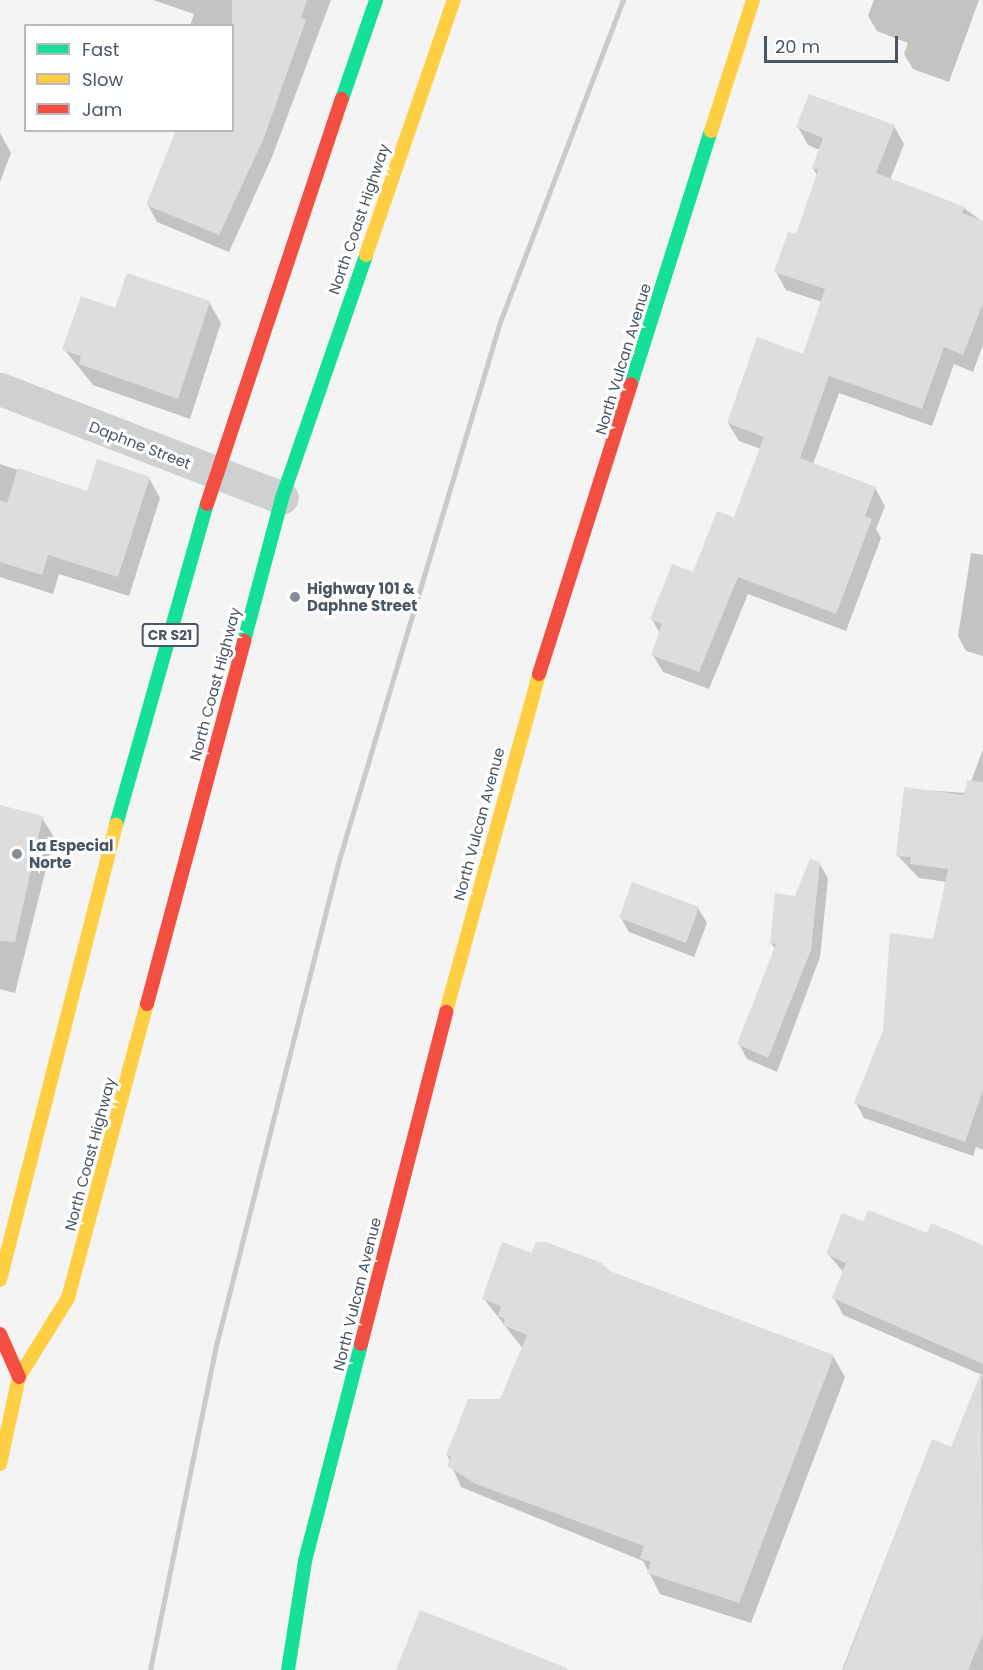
<!DOCTYPE html>
<html>
<head>
<meta charset="utf-8">
<style>
	body { margin:0 }
	#map { position:relative; width:983px; height:1670px; overflow:hidden; background:#f4f4f4; font-family:Poppins,sans-serif }
	div>[style] { position:absolute }
	.shadow>* { inset:0; background:#0003 }
	.building>* { inset:0; background:#ddddde }
	.street>* { height:33px; margin:-16.5px; padding:0 16.5px; transform-origin:16.5px; border-radius:16.5px; background:#ced0d2 }
	.fast>* { height:14px; margin:-7px; padding:0 7px; transform-origin:7px; border-radius:7px; background:#16e098 }
	.slow>* { height:14px; margin:-7px; padding:0 7px; transform-origin:7px; border-radius:7px; background:#ffcf43 }
	.jam>* { height:14px; margin:-7px; padding:0 7px; transform-origin:7px; border-radius:7px; background:#f24e42 }
	.rail>* { height:4.5px; margin:-2.25px; padding:0 2.25px; transform-origin:2.25px; border-radius:2.25px; background:#c9cacc }
	.dots>* { width:16px; height:16px; translate:-50% -50%; box-sizing:border-box; border:3px solid #fff; border-radius:50% }
	span { translate:-50% -50%; white-space:nowrap; text-align:center; line-height:1.15; -webkit-text-stroke:6px #fff; paint-order:stroke }
	.shield-label span { padding:2px 4px; background:#fff; border:2px solid; border-radius:4px; -webkit-text-stroke-width:0 }
	.shield-label { font-size:14px; color:#4a5661; font-weight:700 }
	.street-label { font-size:15px; color:#4a5661 }
	.poi-label { font-size:15px; color:#4a5661; font-weight:700 }
	.left { translate:0 -50%; text-align:left }
	.legend { position:absolute; left:24px; top:24px; width:210px; height:108px; box-sizing:border-box; background:#fff; border:2px solid #b7bbc0; margin:0; padding:8px 10px; list-style:none; font-size:18px; color:#4a5661 }
	.legend li { display:flex; align-items:center; gap:12px; height:30px }
	.legend b { width:30px; border:2px solid #b7bbc0 }
	.scale { position:absolute; left:764px; top:36px; width:134px; height:27px; box-sizing:border-box; border:3px solid #4a5661; border-top:0; padding-left:8px; font-size:18px; line-height:21px; white-space:nowrap; color:#4a5661; -webkit-text-stroke:4px #fff; paint-order:stroke }
</style>
</head>
<body>
<div id="map">
	<div class="shadow">
		<i style="clip-path:polygon(153px 0,331px 0,272px 157px,229px 252px,157px 222px,148px 205px,232px 130px,232px 26px,190px 26px,194px 14px)"></i>
		<i style="clip-path:polygon(874px 0,979px 0,949px 82px,913px 69px,904px 54px,908px 43px,877px 31px,868px 16px)"></i>
		<i style="clip-path:polygon(894px 126px,904px 144px,890px 180px,964px 208px,983px 222px,983px 345px,973px 372px,954px 364px,932px 426px,839px 393px,813px 464px,875px 488px,885px 506px,876px 529px,881px 538px,846px 631px,748px 594px,709px 689px,663px 672px,653px 655px,660px 634px,652px 619px,694px 574px,734px 519px,761px 449px,739px 441px,728px 423px,804px 356px,822px 302px,786px 290px,776px 272px,797px 236px,817px 175px,813px 168px,820px 150px,808px 145px,798px 127px)"></i>
		<i style="clip-path:polygon(0 133px,11px 153px,0 182px)"></i>
		<i style="clip-path:polygon(209px 302px,221px 323px,190px 419px,93px 385px,64px 349px,116px 310px)"></i>
		<i style="clip-path:polygon(0 464px,88px 493px,149px 478px,160px 498px,129px 596px,59px 574px,53px 594px,0 577px)"></i>
		<i style="clip-path:polygon(971px 553px,983px 555px,983px 656px,966px 651px,958px 636px)"></i>
		<i style="clip-path:polygon(983px 749px,983px 1150px,976px 1147px,973px 1156px,864px 1118px,856px 1103px,934px 940px,947px 882px,919px 878px,897px 855px,906px 789px,967px 793px)"></i>
		<i style="clip-path:polygon(0 806px,42px 818px,54px 837px,15px 993px,0 989px)"></i>
		<i style="clip-path:polygon(819px 863px,828px 878px,820px 957px,777px 1072px,747px 1059px,739px 1044px,776px 950px,771px 943px)"></i>
		<i style="clip-path:polygon(698px 908px,707px 923px,694px 957px,629px 932px,621px 918px)"></i>
		<i style="clip-path:polygon(864px 1223px,983px 1247px,983px 1670px,842px 1670px,932px 1440px,952px 1448px,982px 1375px,843px 1315px,834px 1298px,844px 1273px,828px 1254px)"></i>
		<i style="clip-path:polygon(532px 1255px,609px 1273px,833px 1356px,845px 1377px,751px 1623px,660px 1594px,643px 1561px,461px 1487px,447px 1455px,501px 1400px,523px 1349px,484px 1299px)"></i>
	</div>
	<div class="building">
		<i style="clip-path:polygon(232px 0,307px 0,301px 18px,306px 20px,263px 140px,219px 235px,146px 205px,176px 130px,232px 130px)"></i>
		<i style="clip-path:polygon(809px 94px,895px 125px,876px 173px,965px 207px,962px 213px,983px 221px,983px 303px,963px 355px,944px 347px,922px 409px,829px 376px,800px 458px,876px 487px,865px 516px,872px 519px,836px 614px,738px 577px,699px 672px,651px 655px,662px 624px,650px 619px,672px 564px,693px 572px,717px 511px,734px 517px,764px 437px,727px 423px,757px 337px,803px 354px,825px 289px,774px 272px,788px 232px,796px 234px,818px 170px,812px 168px,823px 138px,796px 127px)"></i>
		<i style="clip-path:polygon(127px 273px,210px 301px,178px 399px,79px 364px,81px 356px,62px 350px,81px 296px,115px 308px)"></i>
		<i style="clip-path:polygon(97px 459px,150px 477px,118px 577px,48px 555px,42px 575px,0 562px,0 500px,7px 503px,18px 468px,87px 491px)"></i>
		<i style="clip-path:polygon(967px 780px,983px 782px,983px 1090px,965px 1142px,854px 1103px,883px 1030px,890px 933px,933px 939px,948px 869px,910px 864px,911px 857px,896px 856px,904px 787px,964px 795px)"></i>
		<i style="clip-path:polygon(0 805px,43px 816px,15px 942px,0 941px)"></i>
		<i style="clip-path:polygon(810px 859px,820px 862px,811px 950px,768px 1058px,737px 1044px,776px 944px,770px 943px,775px 893px,795px 896px)"></i>
		<i style="clip-path:polygon(632px 882px,699px 907px,686px 943px,619px 918px)"></i>
		<i style="clip-path:polygon(868px 1210px,927px 1233px,931px 1223px,983px 1245px,983px 1364px,832px 1298px,846px 1263px,826px 1254px,842px 1213px,863px 1221px)"></i>
		<i style="clip-path:polygon(502px 1242px,531px 1253px,536px 1242px,546px 1242px,602px 1263px,610px 1271px,834px 1355px,739px 1603px,647px 1573px,651px 1562px,640px 1558px,644px 1546px,476px 1484px,447px 1466px,451px 1457px,446px 1455px,468px 1399px,500px 1399px,527px 1335px,503px 1325px,505px 1319px,498px 1316px,501px 1306px,482px 1299px)"></i>
		<i style="clip-path:polygon(981px 1372px,983px 1634px,968px 1670px,843px 1670px,932px 1439px,951px 1447px)"></i>
		<i style="clip-path:polygon(420px 1610px,567px 1668px,567px 1670px,396px 1670px)"></i>
	</div>
	<div class="street">
		<i style="left:0;top:389px;width:302px;rotate:21.1deg"></i>
	</div>
	<div class="fast">
		<i style="left:342px;top:99px;width:105px;rotate:-71deg"></i>
		<i style="left:631px;top:384px;width:265px;rotate:-72.5deg"></i>
		<i style="left:244px;top:641px;width:148px;rotate:-75.1deg"></i>
		<i style="left:282px;top:498px;width:257px;rotate:-70.9deg"></i>
		<i style="left:116px;top:825px;width:334px;rotate:-74.2deg"></i>
		<i style="left:288px;top:1670px;width:110px;rotate:-81.1deg"></i>
		<i style="left:305px;top:1561px;width:224px;rotate:-75.5deg"></i>
	</div>
	<div class="slow">
		<i style="left:711px;top:131px;width:138px;rotate:-72.2deg"></i>
		<i style="left:366px;top:255px;width:270px;rotate:-71deg"></i>
		<i style="left:446px;top:1012px;width:351px;rotate:-74.6deg"></i>
		<i style="left:0;top:1280px;width:470px;rotate:-75.7deg"></i>
		<i style="left:0;top:1464px;width:89px;rotate:-77.7deg"></i>
		<i style="left:19px;top:1377px;width:93px;rotate:-58.2deg"></i>
		<i style="left:68px;top:1298px;width:304px;rotate:-75deg"></i>
	</div>
	<div class="jam">
		<i style="left:207px;top:504px;width:427px;rotate:-71.6deg"></i>
		<i style="left:539px;top:674px;width:304px;rotate:-72.4deg"></i>
		<i style="left:147px;top:1004px;width:376px;rotate:-75deg"></i>
		<i style="left:0;top:1334px;width:47px;rotate:66.2deg"></i>
		<i style="left:361px;top:1344px;width:343px;rotate:-75.6deg"></i>
	</div>
	<div class="rail">
		<i style="left:150px;top:1670px;width:335px;rotate:-78.5deg"></i>
		<i style="left:217px;top:1342px;width:497px;rotate:-75.8deg"></i>
		<i style="left:339px;top:860px;width:562px;rotate:-73.34deg"></i>
		<i style="left:500px;top:322px;width:345px;rotate:-69.1deg"></i>
	</div>
	<div class="dots">
		<i style="left:295px;top:597px;background:#868d94"></i>
		<i style="left:17px;top:854px;background:#868d94"></i>
	</div>
	<div class="shield-label">
		<span style="left:170px;top:635px">CR S21</span>
	</div>
	<div class="street-label">
		<span style="left:359px;top:219px;rotate:-71deg">North Coast Highway</span>
		<span style="left:623px;top:359px;rotate:-73deg">North Vulcan Avenue</span>
		<span style="left:140px;top:445px;rotate:21deg">Daphne Street</span>
		<span style="left:215px;top:684px;rotate:-75deg">North Coast Highway</span>
		<span style="left:479px;top:824px;rotate:-75deg">North Vulcan Avenue</span>
		<span style="left:90px;top:1154px;rotate:-75deg">North Coast Highway</span>
		<span style="left:357px;top:1294px;rotate:-76deg">North Vulcan Avenue</span>
	</div>
	<div class="poi-label">
		<span class="left" style="left:307px;top:597px">Highway 101 &amp;<br>Daphne Street</span>
		<span class="left" style="left:29px;top:854px">La Especial<br>Norte</span>
	</div>
	<ul class="legend">
	<li><b style="height:8px;background:#16e098"></b>Fast</li>
	<li><b style="height:8px;background:#ffcf43"></b>Slow</li>
	<li><b style="height:8px;background:#f24e42"></b>Jam</li>
	</ul>
	<div class="scale">20 m</div>
</div>
</body>
</html>
